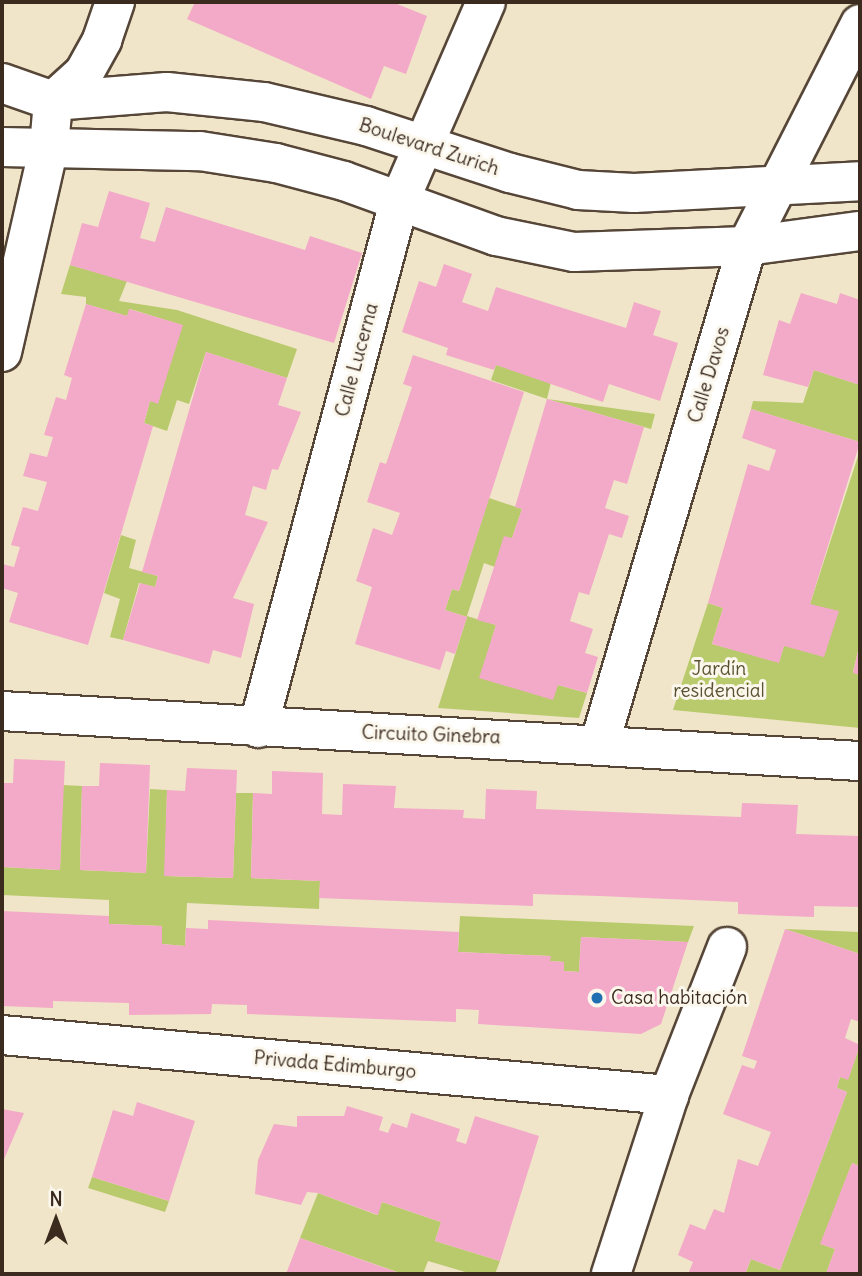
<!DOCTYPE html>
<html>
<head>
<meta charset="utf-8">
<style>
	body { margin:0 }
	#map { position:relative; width:862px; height:1276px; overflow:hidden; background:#f0e5c8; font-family:Delius,sans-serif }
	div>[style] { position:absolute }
	.green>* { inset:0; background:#b9ca6d }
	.building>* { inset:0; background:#f3a9c8 }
	.roads { filter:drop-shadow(2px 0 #564638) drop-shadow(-2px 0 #564638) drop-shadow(0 2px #564638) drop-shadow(0 -2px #564638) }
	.street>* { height:38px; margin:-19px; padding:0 19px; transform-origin:19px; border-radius:19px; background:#fff }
	.dots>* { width:19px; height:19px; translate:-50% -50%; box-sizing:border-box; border:4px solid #fbf7ec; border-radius:50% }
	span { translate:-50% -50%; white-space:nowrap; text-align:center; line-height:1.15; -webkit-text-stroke:6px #fbf7ec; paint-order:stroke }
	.street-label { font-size:19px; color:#3b2a1e }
	.park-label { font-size:19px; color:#5a5232 }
	.poi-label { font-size:19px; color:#3b2a1e }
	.left { translate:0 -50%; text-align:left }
	.frame { position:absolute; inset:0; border:4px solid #3b2a1e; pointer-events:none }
	.north { position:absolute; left:21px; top:1185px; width:70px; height:70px; -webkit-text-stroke:5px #fbf7ec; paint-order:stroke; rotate:0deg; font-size:19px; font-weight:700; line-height:28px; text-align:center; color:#3b2a1e }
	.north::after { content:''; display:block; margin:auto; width:24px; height:32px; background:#3b2a1e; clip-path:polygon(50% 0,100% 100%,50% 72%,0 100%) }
</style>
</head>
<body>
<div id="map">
	<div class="green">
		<i style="clip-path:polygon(70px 265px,127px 281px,119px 301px,177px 310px,297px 349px,287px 378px,206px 352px,189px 404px,177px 400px,167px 431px,144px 423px,150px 401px,158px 403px,182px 325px,130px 309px,127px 316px,86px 304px,86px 297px,61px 294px)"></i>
		<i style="clip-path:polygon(496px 365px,551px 382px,547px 399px,655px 414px,651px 429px,547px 399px,491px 380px)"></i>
		<i style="clip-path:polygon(814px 370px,860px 385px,860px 442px,751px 409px,753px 401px,803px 403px)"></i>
		<i style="clip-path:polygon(860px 450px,860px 643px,853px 672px,860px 675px,860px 728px,673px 710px,708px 603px,723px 608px,712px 644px,779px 662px,784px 646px,810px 604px)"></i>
		<i style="clip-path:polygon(489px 498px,522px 509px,512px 538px,495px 567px,484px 563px,467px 616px,496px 625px,480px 678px,558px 685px,587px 693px,579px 718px,438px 708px,467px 617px,445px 610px,452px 589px,459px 591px)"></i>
		<i style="clip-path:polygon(121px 535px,136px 540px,129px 568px,158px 576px,155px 587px,139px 583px,123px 640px,110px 637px,120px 599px,104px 593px)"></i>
		<i style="clip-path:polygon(63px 785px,82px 786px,80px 870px,146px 873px,150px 789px,167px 790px,165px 876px,233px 878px,236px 793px,253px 793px,251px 878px,320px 881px,319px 909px,187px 903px,185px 946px,162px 944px,162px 926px,109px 924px,109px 900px,2px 895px,2px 867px,60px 870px)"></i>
		<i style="clip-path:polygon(460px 916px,694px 926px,688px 942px,581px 937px,579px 972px,564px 971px,564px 962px,550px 961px,550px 956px,458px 952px)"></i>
		<i style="clip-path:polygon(785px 929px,860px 932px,860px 954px)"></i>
		<i style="clip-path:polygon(860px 1045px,860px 1166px,852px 1163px,821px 1244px,835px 1249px,826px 1274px,746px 1272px,751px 1259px,780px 1270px,847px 1092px,837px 1088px,840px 1077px,848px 1079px)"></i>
		<i style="clip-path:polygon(92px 1177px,169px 1201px,165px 1212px,88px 1188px)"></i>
		<i style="clip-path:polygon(318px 1193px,377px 1215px,382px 1202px,441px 1222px,435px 1241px,500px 1261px,495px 1274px,472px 1274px,428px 1261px,423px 1274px,403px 1274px,300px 1238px)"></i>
	</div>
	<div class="building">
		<i style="clip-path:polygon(195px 2px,392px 2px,427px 16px,406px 74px,384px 66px,371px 99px,187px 19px)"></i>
		<i style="clip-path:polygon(109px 191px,150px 203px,140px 238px,155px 242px,166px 207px,305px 250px,310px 236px,362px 253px,334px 343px,70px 265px,82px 223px,98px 227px)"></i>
		<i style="clip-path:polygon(444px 264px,472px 274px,462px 302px,488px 311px,496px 287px,626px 328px,634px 302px,661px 311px,653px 335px,678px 343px,660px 401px,609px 384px,603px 402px,496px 365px,494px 370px,446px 355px,448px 348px,402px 332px,419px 281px,436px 287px)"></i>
		<i style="clip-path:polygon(801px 293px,837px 304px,840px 293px,860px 300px,860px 385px,814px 370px,808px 387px,763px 375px,779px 320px,790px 324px)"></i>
		<i style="clip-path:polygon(86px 304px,127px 316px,129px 309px,183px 325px,158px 404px,150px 401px,144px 423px,153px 426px,88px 645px,9px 622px,18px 593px,2px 588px,2px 564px,14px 567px,20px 547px,11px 545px,23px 507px,38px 511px,47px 482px,23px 476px,30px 453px,47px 457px,53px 437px,44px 435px,56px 397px,66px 400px,72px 378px,64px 375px)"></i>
		<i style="clip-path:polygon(206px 352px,287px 378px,278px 405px,301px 412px,278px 470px,272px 469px,266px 490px,253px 486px,245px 515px,268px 522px,233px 598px,254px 604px,241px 658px,213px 650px,209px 664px,123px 640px,140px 583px,155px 587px,158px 576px,142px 572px)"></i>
		<i style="clip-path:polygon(413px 355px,524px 392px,459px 591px,452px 589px,445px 610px,467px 617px,455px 654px,446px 651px,440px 670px,355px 644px,372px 587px,356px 581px,373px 528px,392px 535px,400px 513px,367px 502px,380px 462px,386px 464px,412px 387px,403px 384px)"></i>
		<i style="clip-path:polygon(547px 399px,644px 427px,627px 484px,614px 480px,605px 508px,629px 516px,622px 538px,609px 534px,589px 595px,579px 592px,570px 621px,593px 629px,585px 653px,598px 657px,587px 693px,558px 685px,553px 700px,479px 678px,496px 625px,477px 620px,504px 536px,512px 538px,522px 509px,515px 507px)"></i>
		<i style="clip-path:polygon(751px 409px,860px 442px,810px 604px,839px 611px,824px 657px,784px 646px,779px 663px,712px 644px,723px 608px,708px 603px,748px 464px,769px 471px,776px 450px,742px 438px)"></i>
		<i style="clip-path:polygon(859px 647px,860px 647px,860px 675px,853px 673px)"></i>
		<i style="clip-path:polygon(14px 759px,65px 761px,60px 870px,2px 867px,2px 783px,13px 783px)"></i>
		<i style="clip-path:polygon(100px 763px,150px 765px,146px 873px,80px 870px,82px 786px,99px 786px)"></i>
		<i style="clip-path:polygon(187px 768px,237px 770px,233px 878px,164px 876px,167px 790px,185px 791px)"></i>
		<i style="clip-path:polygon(272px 771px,323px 773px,322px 814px,342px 815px,343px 784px,396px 786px,394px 808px,464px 810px,463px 818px,485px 819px,486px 789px,537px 791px,536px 809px,741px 817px,742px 803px,798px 805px,796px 834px,860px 836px,860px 907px,814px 906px,814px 917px,738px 914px,738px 902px,600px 896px,533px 894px,533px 906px,319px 898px,320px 881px,251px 878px,253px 793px,272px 794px)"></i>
		<i style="clip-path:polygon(2px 911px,109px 916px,109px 924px,162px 926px,162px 944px,185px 946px,186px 928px,208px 929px,208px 920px,459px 932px,458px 952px,551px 956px,550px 961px,564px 962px,564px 971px,579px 972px,581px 937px,688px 942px,661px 1024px,641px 1034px,478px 1024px,479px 1010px,456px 1009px,456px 1022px,247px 1014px,247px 1005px,212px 1004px,211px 1014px,129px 1015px,129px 1003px,53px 1001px,53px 1008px,2px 1006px)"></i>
		<i style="clip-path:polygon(785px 929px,860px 954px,860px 1022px,851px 1019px,845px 1038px,860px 1045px,848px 1080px,840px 1077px,837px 1088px,847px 1092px,780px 1270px,751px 1259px,745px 1274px,688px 1274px,693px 1262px,678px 1255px,690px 1224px,705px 1230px,714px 1209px,724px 1213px,738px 1159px,758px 1166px,771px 1132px,723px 1114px,742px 1065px,754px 1069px,757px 1061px,742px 1056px)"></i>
		<i style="clip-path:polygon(137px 1102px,195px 1121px,169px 1201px,92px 1177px,113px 1110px,133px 1116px)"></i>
		<i style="clip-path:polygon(347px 1106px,383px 1117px,379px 1130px,388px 1133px,392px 1123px,407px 1128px,411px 1113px,460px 1129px,456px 1141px,466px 1144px,475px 1116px,539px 1136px,500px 1261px,435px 1241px,441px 1222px,382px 1202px,378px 1215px,318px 1193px,307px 1192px,301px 1205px,255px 1194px,258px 1160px,274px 1124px,297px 1127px,297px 1116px,344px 1116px)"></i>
		<i style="clip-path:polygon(2px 1109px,24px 1113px,2px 1164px)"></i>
		<i style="clip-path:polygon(852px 1163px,860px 1166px,860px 1274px,826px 1274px,835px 1249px,820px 1244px)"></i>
		<i style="clip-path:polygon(300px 1238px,402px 1274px,286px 1274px)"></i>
	</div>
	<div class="roads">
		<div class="street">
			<i style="left:2px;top:83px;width:54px;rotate:19.4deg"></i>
			<i style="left:53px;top:101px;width:114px;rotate:-4.5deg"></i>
			<i style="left:167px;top:92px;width:98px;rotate:5.9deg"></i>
			<i style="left:264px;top:102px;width:105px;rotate:13.2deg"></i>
			<i style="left:366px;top:126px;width:151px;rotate:18.1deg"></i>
			<i style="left:510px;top:173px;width:70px;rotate:14deg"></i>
			<i style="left:578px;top:190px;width:56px;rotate:3.1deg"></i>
			<i style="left:634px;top:193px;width:226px;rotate:-3deg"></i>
			<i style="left:2px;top:147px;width:198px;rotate:1.2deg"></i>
			<i style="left:200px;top:151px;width:77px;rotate:9deg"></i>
			<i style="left:276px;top:163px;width:70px;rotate:14.8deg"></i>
			<i style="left:344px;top:181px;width:162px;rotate:19.9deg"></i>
			<i style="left:496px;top:236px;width:80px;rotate:11.6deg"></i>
			<i style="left:574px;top:252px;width:173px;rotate:-2deg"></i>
			<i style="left:747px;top:246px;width:114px;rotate:-7.6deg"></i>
			<i style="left:2px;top:352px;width:210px;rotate:-77.1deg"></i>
			<i style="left:49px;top:147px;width:46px;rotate:-85deg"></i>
			<i style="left:53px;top:101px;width:42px;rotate:-42.1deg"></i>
			<i style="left:84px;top:73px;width:38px;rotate:-61deg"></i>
			<i style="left:102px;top:40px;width:40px;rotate:-71.1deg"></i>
			<i style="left:2px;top:711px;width:859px;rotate:3.34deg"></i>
			<i style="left:258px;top:728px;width:545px;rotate:-74.99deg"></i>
			<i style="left:399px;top:202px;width:218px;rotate:-66.5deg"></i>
			<i style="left:600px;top:742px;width:517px;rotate:-73.49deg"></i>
			<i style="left:747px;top:246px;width:249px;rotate:-63deg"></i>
			<i style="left:2px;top:1035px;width:670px;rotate:5.14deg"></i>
			<i style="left:611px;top:1274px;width:188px;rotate:-72deg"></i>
			<i style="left:669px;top:1095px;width:159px;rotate:-68.6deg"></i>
		</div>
	</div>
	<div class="dots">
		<i style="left:597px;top:998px;background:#1f6fb2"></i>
	</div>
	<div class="street-label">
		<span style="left:429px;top:147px;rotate:18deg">Boulevard Zurich</span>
		<span style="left:357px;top:360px;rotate:-75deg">Calle Lucerna</span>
		<span style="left:709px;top:375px;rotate:-73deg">Calle Davos</span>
		<span style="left:431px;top:735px;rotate:2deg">Circuito Ginebra</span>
		<span style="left:335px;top:1065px;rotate:5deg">Privada Edimburgo</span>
	</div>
	<div class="park-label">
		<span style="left:719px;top:680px">Jardín<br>residencial</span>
	</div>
	<div class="poi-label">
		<span class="left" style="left:611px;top:998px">Casa habitación</span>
	</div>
	<div class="frame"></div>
	<div class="north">N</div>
</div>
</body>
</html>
